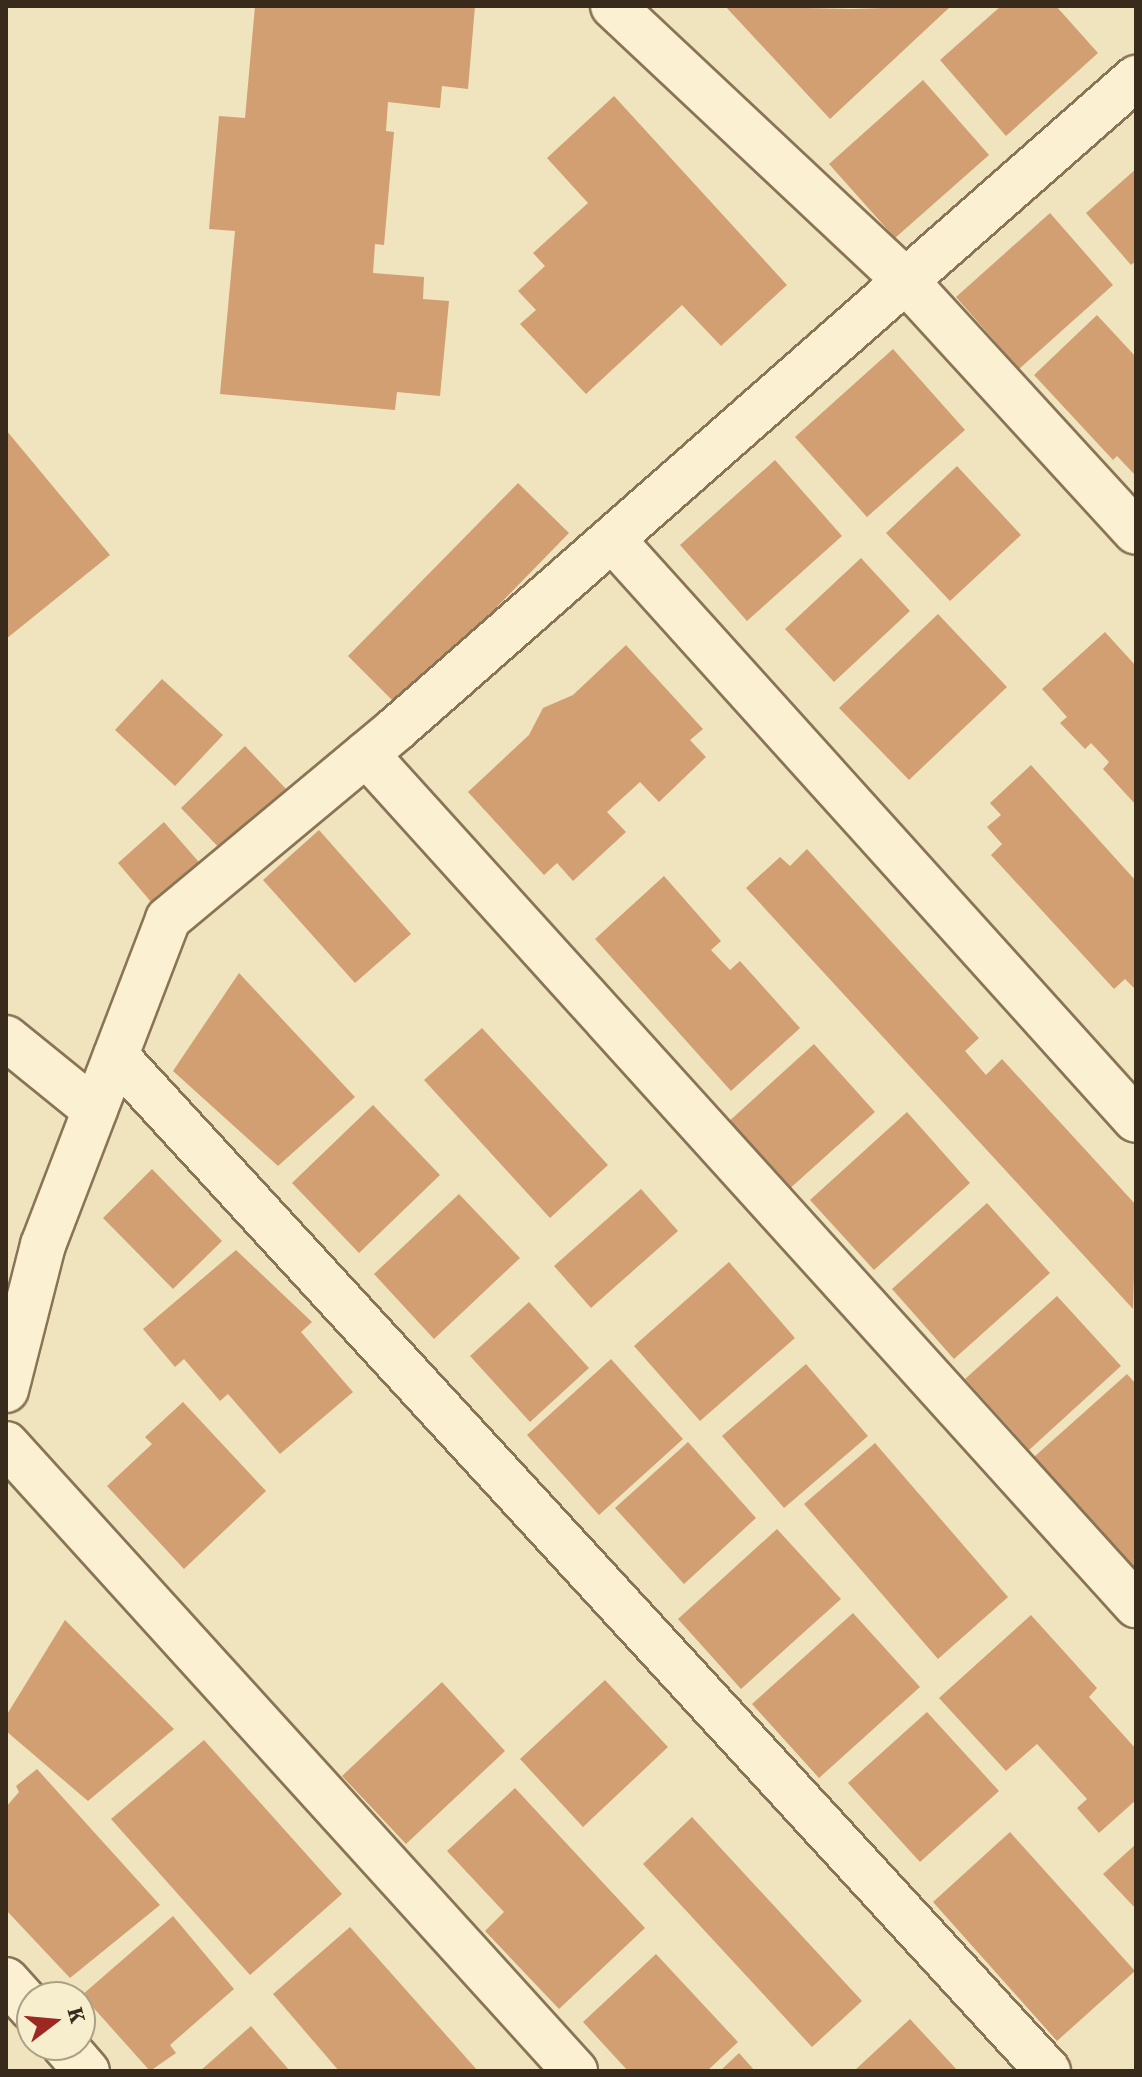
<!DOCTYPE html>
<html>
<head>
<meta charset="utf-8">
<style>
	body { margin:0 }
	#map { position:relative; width:1142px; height:2077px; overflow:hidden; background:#f0e4be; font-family:"Source Serif 4",serif }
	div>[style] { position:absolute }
	.building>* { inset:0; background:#d19f72 }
	.roads { filter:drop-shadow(2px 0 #8a7456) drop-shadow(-2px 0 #8a7456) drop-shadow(0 2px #8a7456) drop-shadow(0 -2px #8a7456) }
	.minor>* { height:44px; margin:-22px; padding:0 22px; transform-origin:22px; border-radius:22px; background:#fbf1d2 }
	span { translate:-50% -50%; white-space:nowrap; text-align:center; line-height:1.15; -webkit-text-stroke:7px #f7eece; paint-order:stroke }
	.frame { position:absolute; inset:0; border:8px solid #382b1b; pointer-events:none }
	.north { position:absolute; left:16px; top:1981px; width:80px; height:80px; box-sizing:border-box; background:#f7eece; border:2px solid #aba086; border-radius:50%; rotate:74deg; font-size:22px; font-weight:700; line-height:32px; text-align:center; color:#382b1b }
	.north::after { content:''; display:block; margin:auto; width:28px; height:36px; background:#9d2822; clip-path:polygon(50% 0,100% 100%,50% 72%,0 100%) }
</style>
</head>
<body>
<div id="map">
	<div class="building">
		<i style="clip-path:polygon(255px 6px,475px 6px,468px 89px,442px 86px,440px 108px,388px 102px,386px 131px,394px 132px,384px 245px,375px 244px,373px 273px,424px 277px,423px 299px,449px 301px,440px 396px,397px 392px,395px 410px,220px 394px,235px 231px,209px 229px,219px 116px,245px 118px)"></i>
		<i style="clip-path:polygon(725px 6px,851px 9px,951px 6px,830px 119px)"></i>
		<i style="clip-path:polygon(1001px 6px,1056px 6px,1098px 53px,1006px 136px,940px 60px)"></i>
		<i style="clip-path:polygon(923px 80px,989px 155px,895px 238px,829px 164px)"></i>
		<i style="clip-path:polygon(614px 96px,787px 285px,721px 346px,682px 305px,586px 394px,520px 324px,536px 310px,518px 291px,545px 266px,533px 253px,588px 203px,547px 158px)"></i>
		<i style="clip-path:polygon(1136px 169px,1136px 261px,1131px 265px,1086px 213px)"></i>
		<i style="clip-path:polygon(1050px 213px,1113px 285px,1019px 369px,956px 297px)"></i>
		<i style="clip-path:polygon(1097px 315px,1136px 357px,1136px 476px,1117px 456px,1113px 460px,1034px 375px)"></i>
		<i style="clip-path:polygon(893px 349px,965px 430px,867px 517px,795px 437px)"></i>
		<i style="clip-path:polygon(6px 430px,110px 555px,6px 639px)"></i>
		<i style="clip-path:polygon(775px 460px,842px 536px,747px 621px,680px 545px)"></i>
		<i style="clip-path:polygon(957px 466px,1021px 535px,950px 601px,886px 533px)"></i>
		<i style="clip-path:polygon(518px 483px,569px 533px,399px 707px,348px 656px)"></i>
		<i style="clip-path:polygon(861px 558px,910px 611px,834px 682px,785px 629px)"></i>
		<i style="clip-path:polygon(938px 614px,1007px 687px,909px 780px,839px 708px)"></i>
		<i style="clip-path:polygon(1105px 632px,1136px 666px,1136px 805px,1103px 769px,1109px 762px,1091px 743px,1085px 749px,1060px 723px,1067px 717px,1042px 689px)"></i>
		<i style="clip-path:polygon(626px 645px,703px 729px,690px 740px,706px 757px,659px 802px,640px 782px,607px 812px,626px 832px,573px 881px,557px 863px,544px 875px,468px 792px,529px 735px,543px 708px,573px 695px)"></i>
		<i style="clip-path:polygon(162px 679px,223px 735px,175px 786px,115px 730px)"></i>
		<i style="clip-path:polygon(245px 746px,289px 792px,225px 854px,181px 808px)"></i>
		<i style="clip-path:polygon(1031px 765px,1136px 881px,1136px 990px,1125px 979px,1114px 989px,991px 855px,1002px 844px,987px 827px,1001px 815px,990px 803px)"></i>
		<i style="clip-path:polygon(164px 822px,204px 868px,157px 909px,118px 863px)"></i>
		<i style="clip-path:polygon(319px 830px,411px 934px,355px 983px,263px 880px)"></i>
		<i style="clip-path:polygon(807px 849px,979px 1038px,965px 1051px,986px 1075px,1002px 1059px,1136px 1205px,1133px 1309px,746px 888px,780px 857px,790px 866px)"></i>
		<i style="clip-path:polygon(664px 876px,721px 941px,711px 950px,730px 970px,740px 961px,800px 1028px,731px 1091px,595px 939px)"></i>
		<i style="clip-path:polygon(239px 973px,355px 1097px,278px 1166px,173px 1071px)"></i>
		<i style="clip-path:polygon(482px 1028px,608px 1165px,550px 1218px,424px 1080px)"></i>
		<i style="clip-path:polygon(814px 1044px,875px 1112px,787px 1191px,726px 1124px)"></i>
		<i style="clip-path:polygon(373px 1105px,440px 1175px,359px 1253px,292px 1183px)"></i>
		<i style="clip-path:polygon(907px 1112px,970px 1183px,874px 1270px,810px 1200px)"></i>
		<i style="clip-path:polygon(152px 1169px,222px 1241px,173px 1289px,103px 1218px)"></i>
		<i style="clip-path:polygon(641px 1189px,678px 1231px,591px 1308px,554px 1266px)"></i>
		<i style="clip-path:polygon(459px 1194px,520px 1258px,434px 1339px,374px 1274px)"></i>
		<i style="clip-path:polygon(987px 1203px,1050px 1273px,954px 1359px,892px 1289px)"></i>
		<i style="clip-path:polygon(236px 1250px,312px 1322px,301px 1332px,353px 1392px,280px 1454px,228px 1394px,220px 1401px,184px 1359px,175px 1367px,143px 1329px)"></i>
		<i style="clip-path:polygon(729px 1262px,795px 1338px,700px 1421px,634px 1346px)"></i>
		<i style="clip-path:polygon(1057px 1296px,1121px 1366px,1029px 1450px,965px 1379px)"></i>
		<i style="clip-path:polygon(529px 1302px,589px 1368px,530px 1422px,470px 1356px)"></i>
		<i style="clip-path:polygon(611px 1359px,683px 1439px,599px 1515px,527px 1435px)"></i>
		<i style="clip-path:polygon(806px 1364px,868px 1436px,784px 1508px,722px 1436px)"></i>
		<i style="clip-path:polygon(1127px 1374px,1136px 1384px,1136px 1571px,1034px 1457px)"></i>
		<i style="clip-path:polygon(183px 1402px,266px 1491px,184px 1569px,107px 1486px,152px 1444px,145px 1437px)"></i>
		<i style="clip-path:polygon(688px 1442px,756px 1518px,684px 1584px,615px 1508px)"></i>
		<i style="clip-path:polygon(875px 1443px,1008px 1597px,938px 1659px,804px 1504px)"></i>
		<i style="clip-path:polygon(777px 1529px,841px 1599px,741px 1689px,678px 1619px)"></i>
		<i style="clip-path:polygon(853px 1613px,920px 1687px,819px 1778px,752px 1704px)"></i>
		<i style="clip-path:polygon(1031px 1615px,1097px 1688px,1089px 1697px,1136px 1749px,1136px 1800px,1099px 1833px,1077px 1808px,1087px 1799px,1037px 1744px,1006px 1771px,939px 1698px)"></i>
		<i style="clip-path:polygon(65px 1620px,174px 1729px,88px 1801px,6px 1731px,6px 1716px)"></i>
		<i style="clip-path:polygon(605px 1680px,668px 1747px,583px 1827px,520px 1759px)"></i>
		<i style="clip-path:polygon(442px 1682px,505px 1751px,406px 1844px,342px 1776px)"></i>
		<i style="clip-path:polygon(927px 1712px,999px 1791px,920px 1862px,848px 1783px)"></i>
		<i style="clip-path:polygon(204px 1740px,342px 1894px,250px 1975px,111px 1819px)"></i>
		<i style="clip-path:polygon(37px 1769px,160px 1905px,70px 1978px,6px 1910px,6px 1807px,19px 1792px,16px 1786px)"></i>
		<i style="clip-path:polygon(515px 1788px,645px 1928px,559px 2009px,485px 1931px,504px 1912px,447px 1851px)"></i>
		<i style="clip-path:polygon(692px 1817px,862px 2001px,812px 2047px,643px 1864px)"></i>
		<i style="clip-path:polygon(1010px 1832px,1135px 1971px,1057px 2041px,933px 1902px)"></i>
		<i style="clip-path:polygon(1136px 1844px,1136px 1909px,1103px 1874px)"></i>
		<i style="clip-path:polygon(173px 1916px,234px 1989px,170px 2045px,176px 2053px,150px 2071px,82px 1995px)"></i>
		<i style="clip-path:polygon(350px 1927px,478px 2071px,339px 2071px,273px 1994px)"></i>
		<i style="clip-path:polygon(656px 1954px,738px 2042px,707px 2071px,628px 2071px,583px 2022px)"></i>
		<i style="clip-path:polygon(910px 2019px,958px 2071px,854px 2071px)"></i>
		<i style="clip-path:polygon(251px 2026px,290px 2071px,200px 2071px)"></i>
		<i style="clip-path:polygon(739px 2053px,755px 2071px,720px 2071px)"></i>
	</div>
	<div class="roads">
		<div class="minor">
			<i style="left:613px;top:6px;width:402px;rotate:43.2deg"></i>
			<i style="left:906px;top:281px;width:340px;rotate:47.5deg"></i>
			<i style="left:612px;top:539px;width:782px;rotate:47.95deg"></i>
			<i style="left:366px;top:754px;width:1148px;rotate:47.86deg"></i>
			<i style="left:6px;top:1038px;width:114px;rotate:39deg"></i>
			<i style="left:116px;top:1056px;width:1378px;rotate:47.44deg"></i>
			<i style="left:6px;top:1390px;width:150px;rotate:-75.7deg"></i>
			<i style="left:43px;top:1245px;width:349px;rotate:-69deg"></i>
			<i style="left:168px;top:919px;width:297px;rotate:-39.8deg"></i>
			<i style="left:396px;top:729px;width:986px;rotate:-41.34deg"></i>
			<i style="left:6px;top:1444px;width:847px;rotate:47.78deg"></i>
			<i style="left:6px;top:1980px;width:39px;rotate:48deg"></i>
			<i style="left:64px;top:2045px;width:35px;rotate:49deg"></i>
		</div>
	</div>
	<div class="frame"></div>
	<div class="north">K</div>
</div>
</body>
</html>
